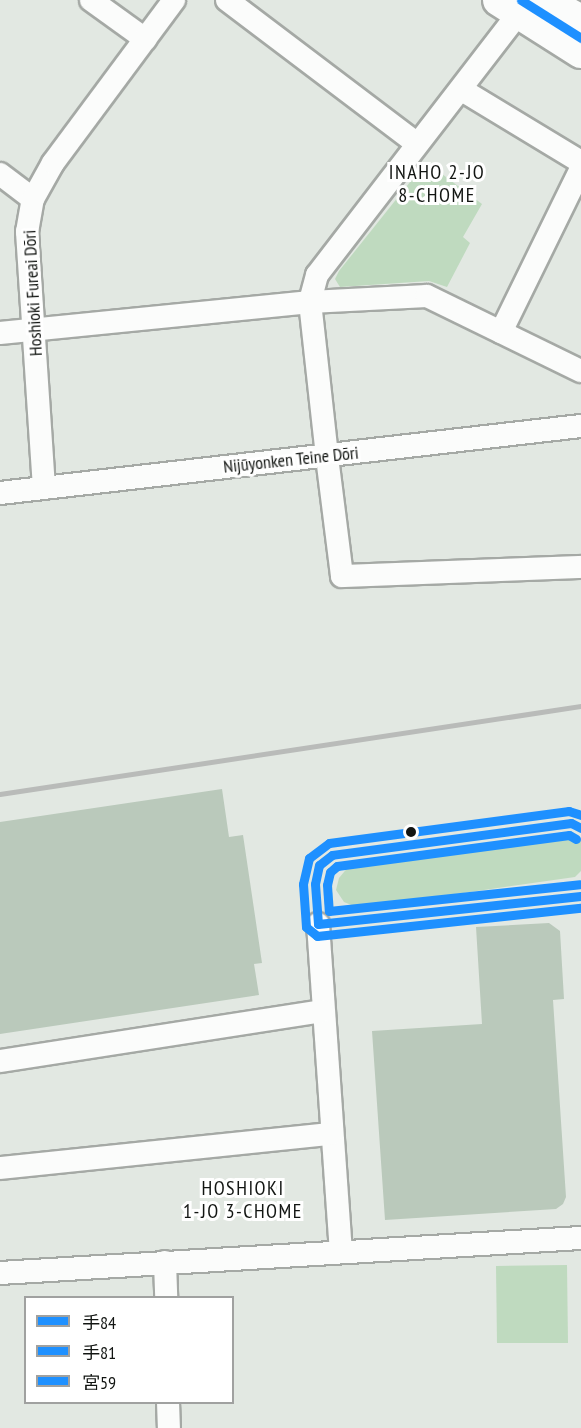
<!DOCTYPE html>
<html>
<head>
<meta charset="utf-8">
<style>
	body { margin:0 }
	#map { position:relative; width:581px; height:1428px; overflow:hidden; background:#e2e8e2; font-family:"PT Sans Narrow","Noto Sans JP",sans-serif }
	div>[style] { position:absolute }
	.green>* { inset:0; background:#bfdabf }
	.building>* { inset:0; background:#bac9bb }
	.roads { filter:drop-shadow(2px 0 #a5a9a5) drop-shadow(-2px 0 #a5a9a5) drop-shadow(0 2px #a5a9a5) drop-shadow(0 -2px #a5a9a5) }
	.minor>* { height:22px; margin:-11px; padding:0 11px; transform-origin:11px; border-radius:11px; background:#fbfcfb }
	.highway>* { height:32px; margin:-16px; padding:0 16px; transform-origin:16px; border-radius:16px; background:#fbfcfb }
	.rail>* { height:4.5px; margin:-2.25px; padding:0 2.25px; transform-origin:2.25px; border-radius:2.25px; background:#b9bbb9 }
	.bus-1>* { height:9px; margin:-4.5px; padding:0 4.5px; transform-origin:4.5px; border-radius:4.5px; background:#1e90ff }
	.bus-2>* { height:9px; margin:-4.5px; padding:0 4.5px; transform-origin:4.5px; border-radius:4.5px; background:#1e90ff }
	.bus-3>* { height:9px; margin:-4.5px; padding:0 4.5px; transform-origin:4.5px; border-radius:4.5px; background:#1e90ff }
	.dots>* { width:16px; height:16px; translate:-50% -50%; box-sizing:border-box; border:3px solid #fff; border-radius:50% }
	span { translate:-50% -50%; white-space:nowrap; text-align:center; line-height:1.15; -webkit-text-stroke:6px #fff; paint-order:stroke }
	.street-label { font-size:18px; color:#121512 }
	.neighbourhood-label { font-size:20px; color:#121512; letter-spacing:1.5px }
	.legend { position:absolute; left:24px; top:1296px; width:210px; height:108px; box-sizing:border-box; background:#fff; border:2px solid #a0a1a0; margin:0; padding:8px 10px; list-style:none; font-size:18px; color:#121512 }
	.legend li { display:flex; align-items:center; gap:12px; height:30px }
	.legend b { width:30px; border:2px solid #a0a1a0 }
</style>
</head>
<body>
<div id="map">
	<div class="green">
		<i style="clip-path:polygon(426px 162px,482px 204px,463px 237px,470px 243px,447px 287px,429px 281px,340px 287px,335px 279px,339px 271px)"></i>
		<i style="clip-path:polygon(571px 834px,581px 840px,581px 871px,575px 877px,359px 908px,344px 902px,336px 890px,339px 878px,349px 866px)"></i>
		<i style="clip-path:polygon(567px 1265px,568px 1343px,497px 1343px,496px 1266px)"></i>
	</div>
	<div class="building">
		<i style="clip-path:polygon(222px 789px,229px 837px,243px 835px,262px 963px,254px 964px,259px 995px,0 1034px,0 822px)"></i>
		<i style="clip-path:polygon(549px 923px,560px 931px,564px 999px,553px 1000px,566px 1197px,563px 1204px,556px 1209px,385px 1220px,372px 1031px,482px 1024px,476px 927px)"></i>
	</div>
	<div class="roads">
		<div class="minor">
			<i style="left:91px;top:0;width:67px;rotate:35.8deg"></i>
			<i style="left:227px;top:0;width:237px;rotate:37.1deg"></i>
			<i style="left:518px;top:14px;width:329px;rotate:127.6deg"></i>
			<i style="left:317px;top:275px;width:28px;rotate:105deg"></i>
			<i style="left:310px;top:302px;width:156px;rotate:83.7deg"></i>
			<i style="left:327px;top:457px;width:120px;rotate:82.8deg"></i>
			<i style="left:342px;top:576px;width:239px;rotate:-2.2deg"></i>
			<i style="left:462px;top:90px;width:139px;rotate:31.2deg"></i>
			<i style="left:0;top:174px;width:41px;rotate:37.1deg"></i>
			<i style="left:501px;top:332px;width:182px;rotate:-63.9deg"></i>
			<i style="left:0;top:333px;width:312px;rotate:-5.7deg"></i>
			<i style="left:310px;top:302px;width:117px;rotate:-2.9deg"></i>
			<i style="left:427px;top:296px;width:171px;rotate:26deg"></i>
			<i style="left:44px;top:488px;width:257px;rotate:-93.8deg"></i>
			<i style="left:27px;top:232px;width:34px;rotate:-80deg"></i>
			<i style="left:33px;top:199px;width:41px;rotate:-60.9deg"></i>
			<i style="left:53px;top:163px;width:203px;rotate:-53.4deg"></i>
			<i style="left:0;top:493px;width:585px;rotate:-6.58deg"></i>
			<i style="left:318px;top:924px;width:327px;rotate:86deg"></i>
			<i style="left:0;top:1061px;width:326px;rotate:-8.8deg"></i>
			<i style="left:0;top:1168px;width:333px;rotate:-5.9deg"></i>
			<i style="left:165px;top:1262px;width:36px;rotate:88deg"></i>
			<i style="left:0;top:1273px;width:582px;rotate:-3.45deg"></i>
			<i style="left:168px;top:1402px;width:26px;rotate:88deg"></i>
		</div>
		<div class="highway">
			<i style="left:499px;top:0;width:97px;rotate:32.4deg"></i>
			<i style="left:543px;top:0;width:43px;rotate:28.9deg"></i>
		</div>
	</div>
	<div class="rail">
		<i style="left:0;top:794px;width:588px;rotate:-8.61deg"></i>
	</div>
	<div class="bus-1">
		<i style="left:581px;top:828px;width:11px;rotate:-153deg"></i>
		<i style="left:571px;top:823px;width:241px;rotate:172.4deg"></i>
		<i style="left:332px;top:855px;width:16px;rotate:142deg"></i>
		<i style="left:319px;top:865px;width:19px;rotate:102deg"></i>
		<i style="left:315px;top:884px;width:40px;rotate:85.7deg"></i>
		<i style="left:318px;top:924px;width:264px;rotate:-6.1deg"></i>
	</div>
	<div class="bus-2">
		<i style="left:581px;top:815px;width:13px;rotate:-162deg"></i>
		<i style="left:569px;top:811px;width:242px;rotate:172.4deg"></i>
		<i style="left:329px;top:843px;width:25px;rotate:143deg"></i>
		<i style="left:309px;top:858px;width:27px;rotate:103deg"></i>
		<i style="left:303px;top:884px;width:43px;rotate:86deg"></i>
		<i style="left:306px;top:927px;width:14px;rotate:39deg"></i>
		<i style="left:317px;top:936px;width:265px;rotate:-6.1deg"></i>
	</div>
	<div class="bus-3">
		<i style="left:521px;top:0;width:71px;rotate:32.3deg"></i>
		<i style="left:576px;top:839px;width:8px;rotate:-150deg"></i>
		<i style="left:569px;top:835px;width:234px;rotate:172.4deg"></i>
		<i style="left:337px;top:866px;width:9px;rotate:139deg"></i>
		<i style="left:330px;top:872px;width:13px;rotate:103deg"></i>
		<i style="left:327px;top:885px;width:26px;rotate:86deg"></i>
		<i style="left:329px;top:911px;width:252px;rotate:-6.1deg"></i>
	</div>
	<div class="dots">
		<i style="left:411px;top:832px;background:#121512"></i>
	</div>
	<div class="street-label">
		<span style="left:33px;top:293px;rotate:-93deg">Hoshioki Fureai Dōri</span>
		<span style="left:291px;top:460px;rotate:-6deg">Nijūyonken Teine Dōri</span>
	</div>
	<div class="neighbourhood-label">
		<span style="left:437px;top:184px">INAHO 2-JO<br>8-CHOME</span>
		<span style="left:243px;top:1200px">HOSHIOKI<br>1-JO 3-CHOME</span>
	</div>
	<ul class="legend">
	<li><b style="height:8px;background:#1e90ff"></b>手84</li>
	<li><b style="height:8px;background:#1e90ff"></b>手81</li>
	<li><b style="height:8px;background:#1e90ff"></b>宮59</li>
	</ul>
</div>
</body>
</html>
